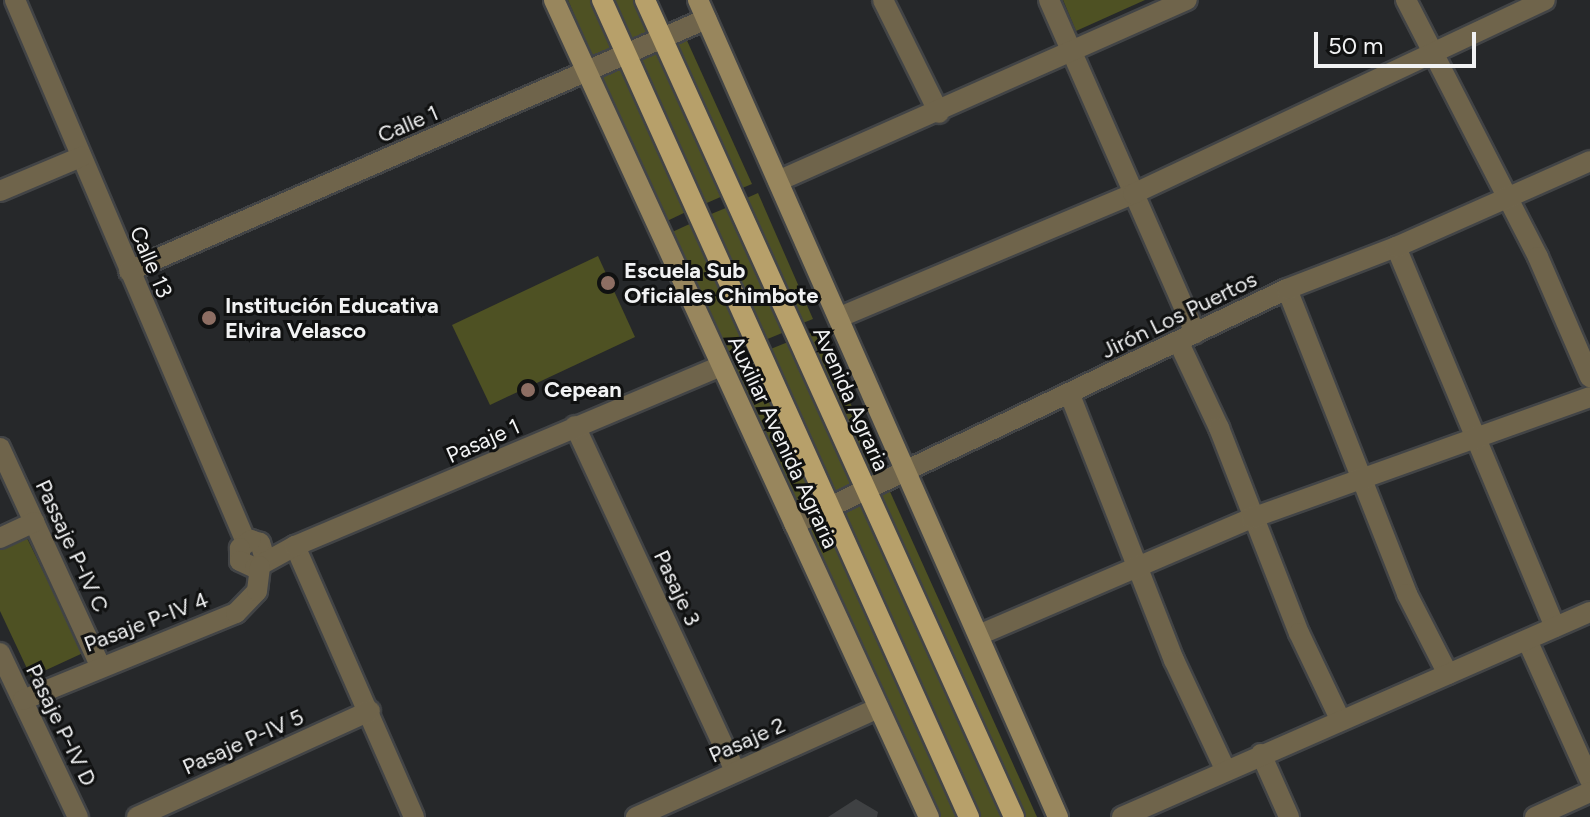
<!DOCTYPE html>
<html>
<head>
<meta charset="utf-8">
<style>
	body { margin:0 }
	#map { position:relative; width:1590px; height:817px; overflow:hidden; background:#26282a; font-family:Figtree,sans-serif }
	div>[style] { position:absolute }
	.green>* { inset:0; background:#4e5123 }
	.building>* { inset:0; background:#3f4143 }
	.roads { filter:drop-shadow(2px 0 #424446) drop-shadow(-2px 0 #424446) drop-shadow(0 2px #424446) drop-shadow(0 -2px #424446) }
	.street>* { height:20px; margin:-10px; padding:0 10px; transform-origin:10px; border-radius:10px; background:#6f644b }
	.secondary>* { height:20px; margin:-10px; padding:0 10px; transform-origin:10px; border-radius:10px; background:#98865d }
	.primary>* { height:20px; margin:-10px; padding:0 10px; transform-origin:10px; border-radius:10px; background:#b7a06a }
	.dots>* { width:22px; height:22px; translate:-50% -50%; box-sizing:border-box; border:4px solid #101111; border-radius:50% }
	span { translate:-50% -50%; white-space:nowrap; text-align:center; line-height:1.15; -webkit-text-stroke:6px #101111; paint-order:stroke }
	.street-label { font-size:22px; color:#f1f2f3 }
	.poi-label { font-size:22px; color:#f1f2f3; font-weight:700 }
	.left { translate:0 -50%; text-align:left }
	.scale { position:absolute; left:1314px; top:32px; width:162px; height:36px; box-sizing:border-box; border:4px solid #f1f2f3; border-top:0; padding-left:10px; font-size:24px; line-height:28px; white-space:nowrap; color:#f1f2f3; -webkit-text-stroke:6px #101111; paint-order:stroke }
</style>
</head>
<body>
<div id="map">
	<div class="green">
		<i style="clip-path:polygon(568px 0,592px 0,614px 51px,593px 59px)"></i>
		<i style="clip-path:polygon(610px 0,636px 0,651px 33px,629px 43px)"></i>
		<i style="clip-path:polygon(1063px 0,1145px 0,1076px 31px)"></i>
		<i style="clip-path:polygon(684px 34px,752px 184px,735px 191px,667px 41px)"></i>
		<i style="clip-path:polygon(658px 48px,725px 195px,700px 206px,633px 59px)"></i>
		<i style="clip-path:polygon(621px 67px,688px 211px,667px 221px,599px 77px)"></i>
		<i style="clip-path:polygon(758px 193px,813px 319px,795px 326px,740px 201px)"></i>
		<i style="clip-path:polygon(733px 205px,787px 331px,758px 343px,704px 217px)"></i>
		<i style="clip-path:polygon(694px 222px,750px 345px,726px 356px,670px 233px)"></i>
		<i style="clip-path:polygon(598px 256px,635px 337px,490px 405px,452px 325px)"></i>
		<i style="clip-path:polygon(817px 330px,884px 477px,866px 485px,799px 338px)"></i>
		<i style="clip-path:polygon(793px 340px,860px 488px,829px 502px,761px 353px)"></i>
		<i style="clip-path:polygon(756px 356px,822px 505px,797px 516px,733px 366px)"></i>
		<i style="clip-path:polygon(887px 485px,1037px 817px,1018px 817px,871px 492px)"></i>
		<i style="clip-path:polygon(864px 496px,1009px 817px,973px 817px,834px 509px)"></i>
		<i style="clip-path:polygon(826px 512px,964px 817px,934px 817px,801px 523px)"></i>
		<i style="clip-path:polygon(26px 536px,83px 653px,31px 677px,0 611px,0 548px)"></i>
	</div>
	<div class="building">
		<i style="clip-path:polygon(856px 799px,878px 812px,877px 817px,828px 817px)"></i>
	</div>
	<div class="roads">
		<div class="street">
			<i style="left:15px;top:0;width:589px;rotate:66.92deg"></i>
			<i style="left:883px;top:0;width:126px;rotate:63.6deg"></i>
			<i style="left:1049px;top:0;width:364px;rotate:66.3deg"></i>
			<i style="left:1406px;top:0;width:289px;rotate:62.8deg"></i>
			<i style="left:1538px;top:257px;width:131px;rotate:66.6deg"></i>
			<i style="left:778px;top:181px;width:447px;rotate:-23.9deg"></i>
			<i style="left:0;top:191px;width:88px;rotate:-22.8deg"></i>
			<i style="left:1396px;top:247px;width:412px;rotate:67.3deg"></i>
			<i style="left:129px;top:271px;width:630px;rotate:-23.59deg"></i>
			<i style="left:1287px;top:289px;width:328px;rotate:68.5deg"></i>
			<i style="left:1407px;top:594px;width:90px;rotate:62.9deg"></i>
			<i style="left:840px;top:317px;width:318px;rotate:-22.8deg"></i>
			<i style="left:1133px;top:194px;width:455px;rotate:-25.2deg"></i>
			<i style="left:1179px;top:343px;width:94px;rotate:64.8deg"></i>
			<i style="left:1219px;top:428px;width:220px;rotate:68.7deg"></i>
			<i style="left:1299px;top:633px;width:95px;rotate:64.5deg"></i>
			<i style="left:1070px;top:395px;width:285px;rotate:68.6deg"></i>
			<i style="left:1174px;top:660px;width:120px;rotate:64.9deg"></i>
			<i style="left:575px;top:426px;width:380px;rotate:65.1deg"></i>
			<i style="left:0;top:448px;width:239px;rotate:65.3deg"></i>
			<i style="left:794px;top:524px;width:546px;rotate:-25.49deg"></i>
			<i style="left:1287px;top:289px;width:117px;rotate:-21.1deg"></i>
			<i style="left:1396px;top:247px;width:212px;rotate:-23.9deg"></i>
			<i style="left:0;top:538px;width:38px;rotate:-25deg"></i>
			<i style="left:295px;top:546px;width:296px;rotate:66.3deg"></i>
			<i style="left:265px;top:559px;width:17px;rotate:-107deg"></i>
			<i style="left:260px;top:543px;width:9px;rotate:-162deg"></i>
			<i style="left:251px;top:540px;width:14px;rotate:144deg"></i>
			<i style="left:240px;top:548px;width:13px;rotate:90deg"></i>
			<i style="left:240px;top:561px;width:17px;rotate:25deg"></i>
			<i style="left:255px;top:568px;width:46px;rotate:-28.8deg"></i>
			<i style="left:295px;top:546px;width:462px;rotate:-22.9deg"></i>
			<i style="left:981px;top:634px;width:295px;rotate:-23.2deg"></i>
			<i style="left:1252px;top:518px;width:359px;rotate:-19.7deg"></i>
			<i style="left:1528px;top:642px;width:151px;rotate:65.8deg"></i>
			<i style="left:0;top:653px;width:182px;rotate:64.6deg"></i>
			<i style="left:23px;top:700px;width:230px;rotate:-22.2deg"></i>
			<i style="left:236px;top:613px;width:30px;rotate:-46deg"></i>
			<i style="left:257px;top:591px;width:25px;rotate:-83deg"></i>
			<i style="left:1261px;top:754px;width:69px;rotate:66deg"></i>
			<i style="left:137px;top:817px;width:256px;rotate:-24.5deg"></i>
			<i style="left:636px;top:817px;width:266px;rotate:-24.2deg"></i>
			<i style="left:1122px;top:817px;width:511px;rotate:-23.66deg"></i>
			<i style="left:1535px;top:817px;width:60px;rotate:-24.4deg"></i>
		</div>
		<div class="secondary">
			<i style="left:554px;top:0;width:899px;rotate:65.35deg"></i>
			<i style="left:698px;top:0;width:893px;rotate:66.22deg"></i>
		</div>
		<div class="primary">
			<i style="left:602px;top:0;width:896px;rotate:65.81deg"></i>
			<i style="left:645px;top:0;width:896px;rotate:65.69deg"></i>
		</div>
	</div>
	<div class="dots">
		<i style="left:608px;top:283px;background:#8d6e63"></i>
		<i style="left:209px;top:318px;background:#8d6e63"></i>
		<i style="left:528px;top:390px;background:#8d6e63"></i>
	</div>
	<div class="street-label">
		<span style="left:408px;top:124px;rotate:-23deg">Calle 1</span>
		<span style="left:151px;top:262px;rotate:67deg">Calle 13</span>
		<span style="left:1179px;top:315px;rotate:-26deg">Jirón Los Puertos</span>
		<span style="left:851px;top:399px;rotate:66deg">Avenida Agraria</span>
		<span style="left:483px;top:441px;rotate:-24deg">Pasaje 1</span>
		<span style="left:783px;top:442px;rotate:65deg">Auxiliar Avenida Agraria</span>
		<span style="left:72px;top:546px;rotate:65deg">Passaje P-IV C</span>
		<span style="left:677px;top:588px;rotate:65deg">Pasaje 3</span>
		<span style="left:146px;top:622px;rotate:-21deg">Pasaje P-IV 4</span>
		<span style="left:61px;top:725px;rotate:64deg">Pasaje P-IV D</span>
		<span style="left:747px;top:740px;rotate:-24deg">Pasaje 2</span>
		<span style="left:243px;top:742px;rotate:-24deg">Pasaje P-IV 5</span>
	</div>
	<div class="poi-label">
		<span class="left" style="left:624px;top:283px">Escuela Sub<br>Oficiales Chimbote</span>
		<span class="left" style="left:225px;top:318px">Institución Educativa<br>Elvira Velasco</span>
		<span class="left" style="left:544px;top:390px">Cepean</span>
	</div>
	<div class="scale">50 m</div>
</div>
</body>
</html>
